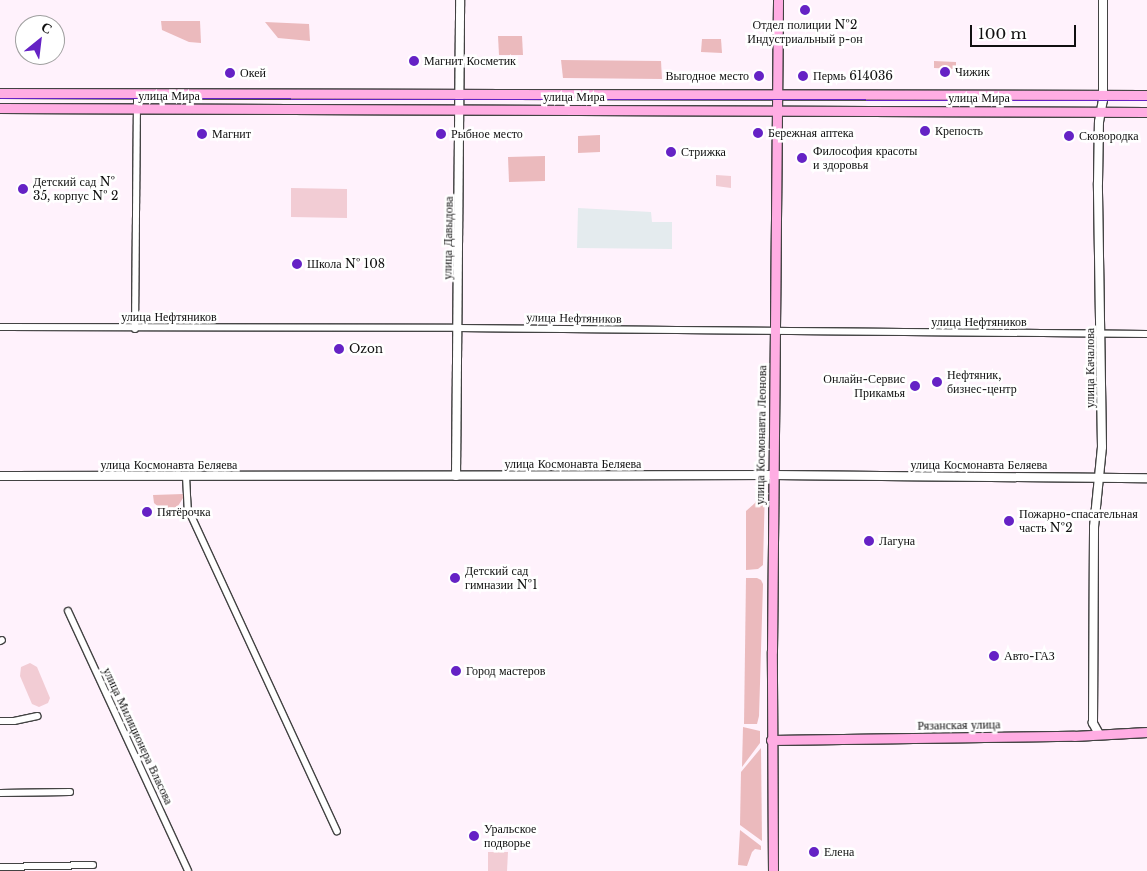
<!DOCTYPE html>
<html>
<head>
<meta charset="utf-8">
<style>
	body { margin:0 }
	#map { position:relative; width:1147px; height:871px; overflow:hidden; background:#fff2fc; font-family:"Libre Baskerville",serif }
	div>[style] { position:absolute }
	.industrial>* { inset:0; background:#e4ebee }
	.green>* { inset:0; background:#ebbabd }
	.pitch>* { inset:0; background:#f2ccd4 }
	.roads { filter:drop-shadow(1px 0 #434343) drop-shadow(-1px 0 #434343) drop-shadow(0 1px #434343) drop-shadow(0 -1px #434343) }
	.minor>* { height:6px; margin:-3px; padding:0 3px; transform-origin:3px; border-radius:3px; background:#fff }
	.tertiary>* { height:8px; margin:-4px; padding:0 4px; transform-origin:4px; border-radius:4px; background:#fff }
	.secondary>* { height:9px; margin:-4.5px; padding:0 4.5px; transform-origin:4.5px; border-radius:4.5px; background:#ffade3 }
	.tram>* { height:1px; margin:-0.5px; padding:0 0.5px; transform-origin:0.5px; border-radius:0.5px; background:#6522c5 }
	.dots>* { width:14px; height:14px; translate:-50% -50%; box-sizing:border-box; border:2px solid #fff; border-radius:50% }
	span { translate:-50% -50%; white-space:nowrap; text-align:center; line-height:1.15; -webkit-text-stroke:5px #fff; paint-order:stroke }
	.poi-label { font-size:12px; color:#101010 }
	.left { translate:0 -50%; text-align:left }
	.right { translate:-100% -50%; text-align:right }
	.street-label { font-size:12px; color:#101010 }
	.north { position:absolute; left:15px; top:15px; width:50px; height:50px; box-sizing:border-box; background:#fff; border:1px solid #9f9f9f; border-radius:50%; rotate:29deg; font-size:14px; font-weight:700; line-height:20px; text-align:center; color:#101010 }
	.north::after { content:''; display:block; margin:auto; width:18px; height:22px; background:#6522c5; clip-path:polygon(50% 0,100% 100%,50% 72%,0 100%) }
	.scale { position:absolute; left:970px; top:25px; width:106px; height:22px; box-sizing:border-box; border:2px solid #101010; border-top:0; padding-left:6px; font-size:15px; line-height:18px; white-space:nowrap; color:#101010; -webkit-text-stroke:4px #fff; paint-order:stroke }
</style>
</head>
<body>
<div id="map">
	<div class="industrial">
		<i style="clip-path:polygon(578px 208px,651px 212px,652px 222px,672px 222px,672px 249px,577px 248px)"></i>
	</div>
	<div class="green">
		<i style="clip-path:polygon(161px 21px,200px 21px,201px 43px,189px 42px,162px 30px)"></i>
		<i style="clip-path:polygon(265px 22px,309px 24px,310px 41px,278px 38px)"></i>
		<i style="clip-path:polygon(498px 36px,522px 36px,523px 55px,499px 55px)"></i>
		<i style="clip-path:polygon(702px 39px,721px 39px,722px 53px,701px 52px)"></i>
		<i style="clip-path:polygon(561px 60px,661px 61px,662px 79px,563px 78px)"></i>
		<i style="clip-path:polygon(934px 61px,956px 62px,956px 69px,934px 68px)"></i>
		<i style="clip-path:polygon(600px 135px,600px 152px,578px 153px,578px 136px)"></i>
		<i style="clip-path:polygon(545px 156px,545px 181px,509px 182px,508px 157px)"></i>
		<i style="clip-path:polygon(765px 487px,763px 565px,758px 569px,746px 570px,746px 511px,755px 503px,761px 490px)"></i>
		<i style="clip-path:polygon(183px 494px,183px 498px,178px 506px,169px 510px,161px 509px,154px 503px,153px 495px)"></i>
		<i style="clip-path:polygon(746px 578px,757px 578px,761px 580px,763px 584px,759px 716px,757px 724px,744px 724px)"></i>
		<i style="clip-path:polygon(743px 727px,760px 731px,760px 743px,742px 767px)"></i>
		<i style="clip-path:polygon(761px 748px,762px 841px,740px 825px,741px 772px)"></i>
		<i style="clip-path:polygon(740px 830px,761px 846px,761px 850px,755px 849px,752px 852px,747px 866px,738px 865px)"></i>
	</div>
	<div class="pitch">
		<i style="clip-path:polygon(716px 175px,731px 176px,731px 188px,716px 186px)"></i>
		<i style="clip-path:polygon(291px 188px,347px 189px,347px 218px,291px 217px)"></i>
		<i style="clip-path:polygon(30px 663px,37px 667px,50px 698px,48px 703px,39px 707px,32px 704px,20px 676px,21px 667px)"></i>
		<i style="clip-path:polygon(488px 852px,508px 852px,507px 871px,488px 871px)"></i>
	</div>
	<div class="roads">
		<div class="minor">
			<i style="left:0;top:327px;width:458px;rotate:0.1deg"></i>
			<i style="left:458px;top:328px;width:689px;rotate:0.5deg"></i>
			<i style="left:135px;top:329px;width:236px;rotate:-89.5deg"></i>
			<i style="left:186px;top:476px;width:33px;rotate:87deg"></i>
			<i style="left:188px;top:509px;width:355px;rotate:65.2deg"></i>
			<i style="left:68px;top:611px;width:286px;rotate:65.2deg"></i>
			<i style="left:0;top:641px;width:2px;rotate:-27deg"></i>
			<i style="left:0;top:721px;width:14px"></i>
			<i style="left:14px;top:721px;width:24px;rotate:-12deg"></i>
			<i style="left:0;top:793px;width:70px;rotate:-0.8deg"></i>
			<i style="left:0;top:867px;width:93px;rotate:-1.2deg"></i>
		</div>
		<div class="tertiary">
			<i style="left:0;top:476px;width:773px;rotate:-0.07deg"></i>
			<i style="left:773px;top:475px;width:374px;rotate:0.5deg"></i>
			<i style="left:456px;top:476px;width:476px;rotate:-89.5deg"></i>
			<i style="left:1099px;top:734px;width:13px;rotate:-119deg"></i>
			<i style="left:1093px;top:723px;width:196px;rotate:-89.7deg"></i>
			<i style="left:1094px;top:527px;width:80px;rotate:-84.3deg"></i>
			<i style="left:1102px;top:447px;width:264px;rotate:-90.9deg"></i>
			<i style="left:1098px;top:183px;width:61px;rotate:-89.1deg"></i>
			<i style="left:1099px;top:122px;width:22px;rotate:-80deg"></i>
			<i style="left:1103px;top:100px;width:100px;rotate:-90deg"></i>
		</div>
		<div class="secondary">
			<i style="left:0;top:93px;width:1147px;rotate:0.1deg"></i>
			<i style="left:0;top:108px;width:1147px;rotate:0.2deg"></i>
			<i style="left:771px;top:740px;width:303px;rotate:-0.8deg"></i>
			<i style="left:1074px;top:736px;width:73px;rotate:-3.1deg"></i>
			<i style="left:773px;top:871px;width:220px;rotate:-90.3deg"></i>
			<i style="left:772px;top:651px;width:651px;rotate:-89.47deg"></i>
		</div>
	</div>
	<div class="tram">
		<i style="left:0;top:98px;width:1147px;rotate:0.1deg"></i>
	</div>
	<div class="dots">
		<i style="left:805px;top:10px;background:#6522c5"></i>
		<i style="left:414px;top:61px;background:#6522c5"></i>
		<i style="left:945px;top:72px;background:#6522c5"></i>
		<i style="left:230px;top:73px;background:#6522c5"></i>
		<i style="left:759px;top:76px;background:#6522c5"></i>
		<i style="left:803px;top:76px;background:#6522c5"></i>
		<i style="left:925px;top:131px;background:#6522c5"></i>
		<i style="left:758px;top:133px;background:#6522c5"></i>
		<i style="left:202px;top:134px;background:#6522c5"></i>
		<i style="left:441px;top:134px;background:#6522c5"></i>
		<i style="left:1069px;top:136px;background:#6522c5"></i>
		<i style="left:671px;top:152px;background:#6522c5"></i>
		<i style="left:802px;top:158px;background:#6522c5"></i>
		<i style="left:23px;top:189px;background:#6522c5"></i>
		<i style="left:297px;top:264px;background:#6522c5"></i>
		<i style="left:339px;top:349px;background:#6522c5"></i>
		<i style="left:937px;top:382px;background:#6522c5"></i>
		<i style="left:915px;top:386px;background:#6522c5"></i>
		<i style="left:147px;top:512px;background:#6522c5"></i>
		<i style="left:1009px;top:521px;background:#6522c5"></i>
		<i style="left:869px;top:541px;background:#6522c5"></i>
		<i style="left:455px;top:578px;background:#6522c5"></i>
		<i style="left:994px;top:656px;background:#6522c5"></i>
		<i style="left:456px;top:671px;background:#6522c5"></i>
		<i style="left:474px;top:836px;background:#6522c5"></i>
		<i style="left:814px;top:852px;background:#6522c5"></i>
	</div>
	<div class="poi-label">
		<span style="left:805px;top:32px">Отдел полиции №2<br>Индустриальный р-он</span>
		<span class="left" style="left:424px;top:61px">Магнит Косметик</span>
		<span class="left" style="left:955px;top:72px">Чижик</span>
		<span class="left" style="left:240px;top:73px">Окей</span>
		<span class="right" style="left:749px;top:76px">Выгодное место</span>
		<span class="left" style="left:813px;top:76px">Пермь 614036</span>
		<span class="left" style="left:935px;top:131px">Крепость</span>
		<span class="left" style="left:768px;top:133px">Бережная аптека</span>
		<span class="left" style="left:212px;top:134px">Магнит</span>
		<span class="left" style="left:451px;top:134px">Рыбное место</span>
		<span class="left" style="left:1079px;top:136px">Сковородка</span>
		<span class="left" style="left:813px;top:158px">Философия красоты<br>и здоровья</span>
		<span class="left" style="left:681px;top:152px">Стрижка</span>
		<span class="left" style="left:33px;top:189px">Детский сад №<br>35, корпус № 2</span>
		<span class="left" style="left:307px;top:264px">Школа № 108</span>
		<span class="left" style="left:349px;top:349px">Ozon</span>
		<span class="left" style="left:947px;top:382px">Нефтяник,<br>бизнес-центр</span>
		<span class="right" style="left:905px;top:386px">Онлайн-Сервис<br>Прикамья</span>
		<span class="left" style="left:157px;top:512px">Пятёрочка</span>
		<span class="left" style="left:1019px;top:521px">Пожарно-спасательная<br>часть №2</span>
		<span class="left" style="left:879px;top:541px">Лагуна</span>
		<span class="left" style="left:465px;top:578px">Детский сад<br>гимназии №1</span>
		<span class="left" style="left:1004px;top:656px">Авто-ГАЗ</span>
		<span class="left" style="left:466px;top:671px">Город мастеров</span>
		<span class="left" style="left:484px;top:836px">Уральское<br>подворье</span>
		<span class="left" style="left:824px;top:852px">Елена</span>
	</div>
	<div class="street-label">
		<span style="left:169px;top:96px">улица Мира</span>
		<span style="left:574px;top:97px">улица Мира</span>
		<span style="left:979px;top:98px">улица Мира</span>
		<span style="left:448px;top:238px;rotate:-89deg">улица Давыдова</span>
		<span style="left:169px;top:317px">улица Нефтяников</span>
		<span style="left:574px;top:318px;rotate:1deg">улица Нефтяников</span>
		<span style="left:979px;top:322px">улица Нефтяников</span>
		<span style="left:1090px;top:368px;rotate:-90deg">улица Качалова</span>
		<span style="left:761px;top:435px;rotate:-89deg">улица Космонавта Леонова</span>
		<span style="left:573px;top:464px">улица Космонавта Беляева</span>
		<span style="left:169px;top:465px">улица Космонавта Беляева</span>
		<span style="left:979px;top:465px">улица Космонавта Беляева</span>
		<span style="left:959px;top:725px;rotate:-1deg">Рязанская улица</span>
		<span style="left:138px;top:736px;rotate:65deg">улица Милиционера Власова</span>
	</div>
	<div class="north">С</div>
	<div class="scale">100 m</div>
</div>
</body>
</html>
